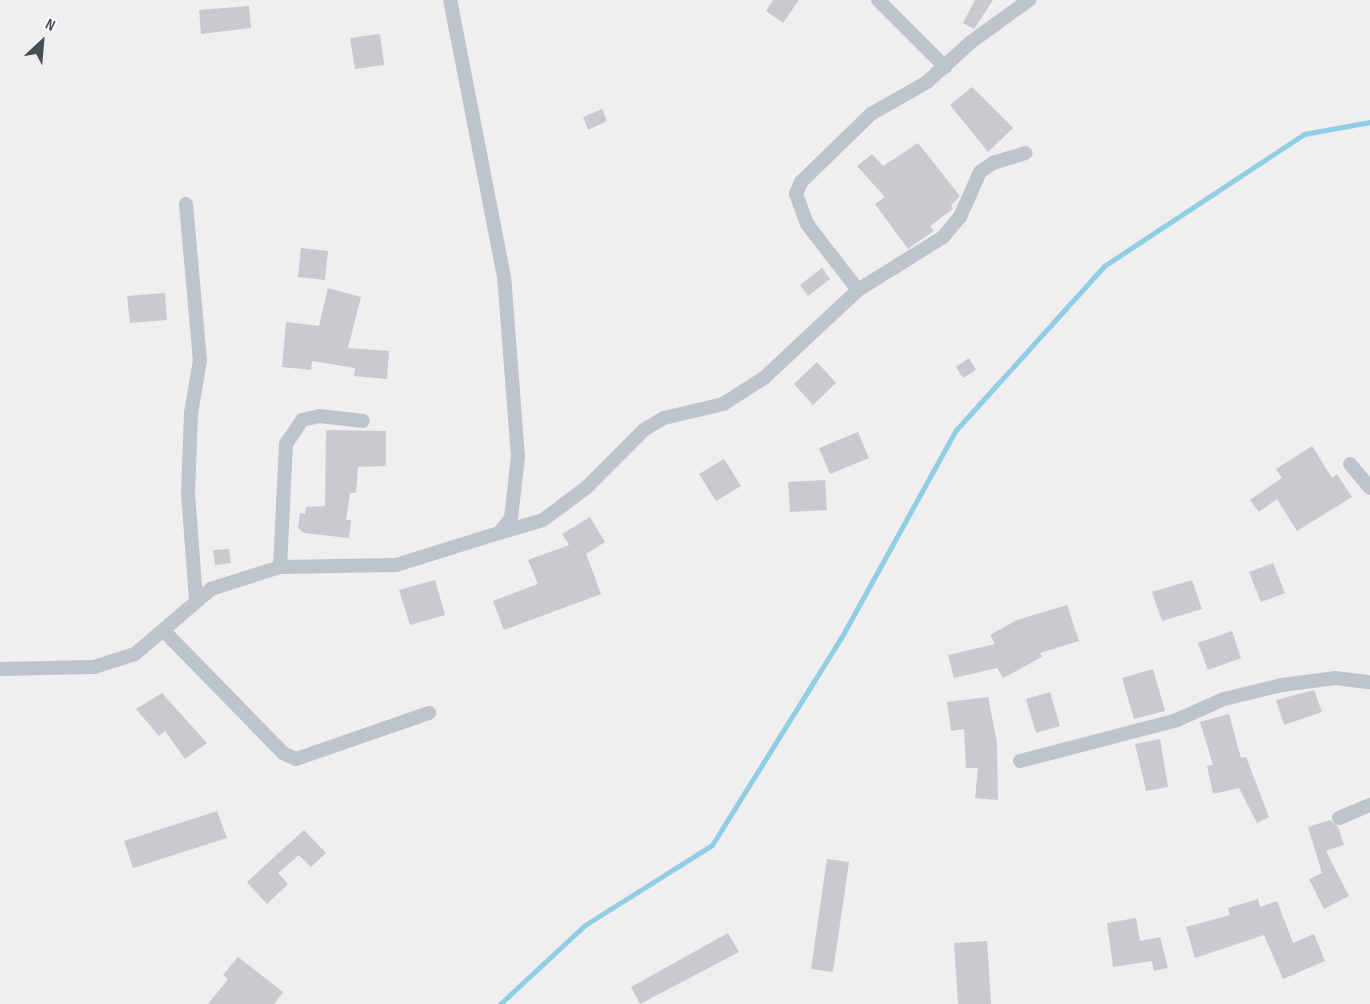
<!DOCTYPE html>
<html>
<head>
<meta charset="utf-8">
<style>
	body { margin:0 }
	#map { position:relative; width:1370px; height:1004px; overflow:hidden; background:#f0eeee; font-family:"Sofia Sans Condensed",sans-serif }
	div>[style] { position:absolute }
	.stream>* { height:5px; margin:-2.5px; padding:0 2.5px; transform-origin:2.5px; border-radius:2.5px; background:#90cee5 }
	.building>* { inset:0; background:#c8cad0 }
	.street>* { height:14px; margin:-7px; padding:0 7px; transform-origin:7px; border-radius:7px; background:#bdc4cc }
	span { translate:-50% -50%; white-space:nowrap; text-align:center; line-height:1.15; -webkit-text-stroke:6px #fff; paint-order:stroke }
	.north { position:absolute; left:12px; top:12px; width:60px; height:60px; -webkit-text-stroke:4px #fff; paint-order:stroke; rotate:26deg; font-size:16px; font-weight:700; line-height:24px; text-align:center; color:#47505a }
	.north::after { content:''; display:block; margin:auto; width:21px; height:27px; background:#47505a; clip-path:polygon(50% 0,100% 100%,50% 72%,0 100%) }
</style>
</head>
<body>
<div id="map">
	<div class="stream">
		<i style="left:500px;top:1004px;width:116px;rotate:-42.9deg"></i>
		<i style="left:585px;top:925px;width:150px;rotate:-32.2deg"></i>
		<i style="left:712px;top:845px;width:244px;rotate:-58.1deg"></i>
		<i style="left:841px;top:638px;width:238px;rotate:-61.1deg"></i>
		<i style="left:956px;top:430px;width:221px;rotate:-47.9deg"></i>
		<i style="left:1104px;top:266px;width:240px;rotate:-33.4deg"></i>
		<i style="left:1304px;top:134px;width:67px;rotate:-10.3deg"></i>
	</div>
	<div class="building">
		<i style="clip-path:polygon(773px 0,799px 0,783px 23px,766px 11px)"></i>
		<i style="clip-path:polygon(975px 0,993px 0,974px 29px,963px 23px)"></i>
		<i style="clip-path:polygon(249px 6px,251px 28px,201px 34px,199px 10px)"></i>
		<i style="clip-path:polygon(380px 34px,384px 65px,355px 69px,350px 38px)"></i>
		<i style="clip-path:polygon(972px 87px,1013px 128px,988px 152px,950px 105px)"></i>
		<i style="clip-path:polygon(602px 109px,607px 121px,588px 130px,583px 117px)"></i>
		<i style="clip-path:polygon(918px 143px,960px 196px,951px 205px,953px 209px,930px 226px,934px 231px,908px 249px,875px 204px,885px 197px,857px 166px,872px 154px,883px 166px)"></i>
		<i style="clip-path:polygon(301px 248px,328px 251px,325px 280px,298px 277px)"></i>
		<i style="clip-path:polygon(822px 268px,830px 279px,808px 296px,800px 285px)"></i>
		<i style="clip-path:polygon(328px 288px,361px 297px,348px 348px,389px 351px,387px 379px,354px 376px,355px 368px,312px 361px,311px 370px,282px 367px,286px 322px,319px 326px)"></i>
		<i style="clip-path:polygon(165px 293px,167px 320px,130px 323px,127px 296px)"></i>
		<i style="clip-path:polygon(969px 358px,976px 370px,963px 378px,956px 367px)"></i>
		<i style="clip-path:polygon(817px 362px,836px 383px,813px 405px,794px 384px)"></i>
		<i style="clip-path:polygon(326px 430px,386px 431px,386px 466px,358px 467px,356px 493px,350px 493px,346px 520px,351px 520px,349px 538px,304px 533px,298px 528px,300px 513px,305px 514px,306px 507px,325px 506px)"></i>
		<i style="clip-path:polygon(858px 432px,869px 458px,830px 474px,819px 448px)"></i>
		<i style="clip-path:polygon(1312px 446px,1332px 478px,1337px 474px,1352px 497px,1297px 531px,1277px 499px,1259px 512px,1250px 500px,1282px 478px,1276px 469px)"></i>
		<i style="clip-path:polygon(724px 459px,741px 486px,716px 501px,699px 474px)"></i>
		<i style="clip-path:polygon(825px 480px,827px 510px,790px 512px,788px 482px)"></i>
		<i style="clip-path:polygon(590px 517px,605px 542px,586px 554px,601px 594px,504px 630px,493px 601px,538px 584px,528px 560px,569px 545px,562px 534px)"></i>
		<i style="clip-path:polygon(229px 549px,231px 563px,215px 565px,213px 550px)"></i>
		<i style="clip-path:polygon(1273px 563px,1285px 593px,1261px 602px,1249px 572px)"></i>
		<i style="clip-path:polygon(435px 580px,445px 615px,410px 625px,399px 590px)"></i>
		<i style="clip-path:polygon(1192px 580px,1202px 609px,1162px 621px,1152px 592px)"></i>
		<i style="clip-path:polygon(1067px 605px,1079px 641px,1040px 653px,1042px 657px,1003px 678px,997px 668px,954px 678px,948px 655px,995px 644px,990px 635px,1017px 620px)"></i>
		<i style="clip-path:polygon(1232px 631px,1241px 658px,1208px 670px,1198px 643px)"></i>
		<i style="clip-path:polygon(1153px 669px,1165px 711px,1134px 719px,1122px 678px)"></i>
		<i style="clip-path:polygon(1314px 690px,1322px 712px,1284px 725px,1276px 700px)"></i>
		<i style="clip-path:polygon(1050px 692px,1060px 726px,1036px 733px,1026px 699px)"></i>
		<i style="clip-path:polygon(162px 693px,207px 743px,185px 759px,165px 731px,159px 736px,136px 709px)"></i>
		<i style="clip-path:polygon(988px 697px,997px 742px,998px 800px,975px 798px,978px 768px,966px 768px,964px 729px,951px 731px,947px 702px)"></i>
		<i style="clip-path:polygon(1229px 714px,1241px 758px,1246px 757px,1269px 817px,1257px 823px,1239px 788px,1213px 794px,1207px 766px,1213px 765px,1200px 722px)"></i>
		<i style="clip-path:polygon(1160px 739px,1168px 787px,1146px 791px,1135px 744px)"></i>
		<i style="clip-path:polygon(217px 811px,227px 838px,133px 868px,124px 841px)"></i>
		<i style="clip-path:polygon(1330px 820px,1338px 827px,1344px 845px,1326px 851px,1349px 896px,1324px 909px,1309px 879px,1322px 873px,1308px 827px)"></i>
		<i style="clip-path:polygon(304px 830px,326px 853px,311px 867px,299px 855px,278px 873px,288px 884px,267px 904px,247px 882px)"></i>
		<i style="clip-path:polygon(827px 859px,849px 862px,833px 972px,811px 969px)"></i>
		<i style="clip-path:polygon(1258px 899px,1260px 907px,1277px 901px,1293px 943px,1314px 934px,1325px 961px,1283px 979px,1264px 935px,1195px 958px,1186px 927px,1230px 915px,1228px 908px)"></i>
		<i style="clip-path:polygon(1136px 918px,1140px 941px,1160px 937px,1168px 968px,1154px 971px,1152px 961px,1113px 967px,1107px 923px)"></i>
		<i style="clip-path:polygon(728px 933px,739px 952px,640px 1004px,631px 987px)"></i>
		<i style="clip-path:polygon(987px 941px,991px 1004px,958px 1004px,954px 943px)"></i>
		<i style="clip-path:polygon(238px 957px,283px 992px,274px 1004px,208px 1004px,228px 979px,223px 975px)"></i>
	</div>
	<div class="street">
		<i style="left:878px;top:0;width:95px;rotate:45deg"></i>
		<i style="left:186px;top:204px;width:157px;rotate:84.9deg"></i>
		<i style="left:200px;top:360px;width:54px;rotate:99.6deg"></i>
		<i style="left:191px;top:413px;width:80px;rotate:92.1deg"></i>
		<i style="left:188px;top:493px;width:107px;rotate:85.7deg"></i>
		<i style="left:858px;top:290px;width:83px;rotate:-127.7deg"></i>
		<i style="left:807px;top:224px;width:32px;rotate:-110deg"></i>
		<i style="left:796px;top:194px;width:13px;rotate:-67deg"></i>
		<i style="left:801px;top:182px;width:98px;rotate:-44.2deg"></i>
		<i style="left:871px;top:114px;width:64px;rotate:-29.7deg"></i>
		<i style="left:927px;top:82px;width:59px;rotate:-42.3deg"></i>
		<i style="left:971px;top:42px;width:72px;rotate:-35.9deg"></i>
		<i style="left:1350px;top:464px;width:31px;rotate:50deg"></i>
		<i style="left:499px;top:533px;width:46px;rotate:-16.5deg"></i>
		<i style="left:543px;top:520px;width:54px;rotate:-36.7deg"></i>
		<i style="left:586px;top:488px;width:83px;rotate:-45deg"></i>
		<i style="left:645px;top:429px;width:22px;rotate:-30deg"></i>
		<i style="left:664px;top:418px;width:61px;rotate:-13.3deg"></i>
		<i style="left:723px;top:404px;width:49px;rotate:-32.4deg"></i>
		<i style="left:764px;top:378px;width:129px;rotate:-43.1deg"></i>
		<i style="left:858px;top:290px;width:100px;rotate:-31.9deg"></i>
		<i style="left:943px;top:237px;width:26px;rotate:-50deg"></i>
		<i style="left:960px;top:217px;width:49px;rotate:-66deg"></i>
		<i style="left:980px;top:172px;width:16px;rotate:-35deg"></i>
		<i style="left:993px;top:163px;width:34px;rotate:-17deg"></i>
		<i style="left:280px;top:567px;width:123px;rotate:-87.2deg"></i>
		<i style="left:286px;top:444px;width:29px;rotate:-56deg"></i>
		<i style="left:302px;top:420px;width:18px;rotate:-13deg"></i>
		<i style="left:320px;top:416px;width:43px;rotate:6.6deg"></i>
		<i style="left:164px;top:631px;width:170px;rotate:45.7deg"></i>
		<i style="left:283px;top:753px;width:14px;rotate:25deg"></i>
		<i style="left:296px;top:759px;width:141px;rotate:-19.1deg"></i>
		<i style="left:0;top:669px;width:94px;rotate:-1.2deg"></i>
		<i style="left:94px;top:667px;width:43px;rotate:-17.6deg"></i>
		<i style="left:135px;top:654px;width:100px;rotate:-40.5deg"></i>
		<i style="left:211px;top:589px;width:72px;rotate:-17.7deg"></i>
		<i style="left:280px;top:567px;width:116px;rotate:-1deg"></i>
		<i style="left:396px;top:565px;width:108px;rotate:-17.3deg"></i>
		<i style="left:499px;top:533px;width:19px;rotate:-51deg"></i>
		<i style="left:511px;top:518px;width:61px;rotate:-83.5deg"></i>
		<i style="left:518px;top:457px;width:181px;rotate:-94.4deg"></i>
		<i style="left:504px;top:277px;width:282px;rotate:-101deg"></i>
		<i style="left:1020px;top:761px;width:162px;rotate:-14.6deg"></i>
		<i style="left:1177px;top:720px;width:51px;rotate:-24.1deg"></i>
		<i style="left:1224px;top:699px;width:60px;rotate:-13.6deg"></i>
		<i style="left:1282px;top:685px;width:53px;rotate:-7.5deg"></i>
		<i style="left:1335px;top:678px;width:35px;rotate:7deg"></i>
		<i style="left:1339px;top:818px;width:34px;rotate:-23deg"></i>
	</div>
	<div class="north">N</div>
</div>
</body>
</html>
